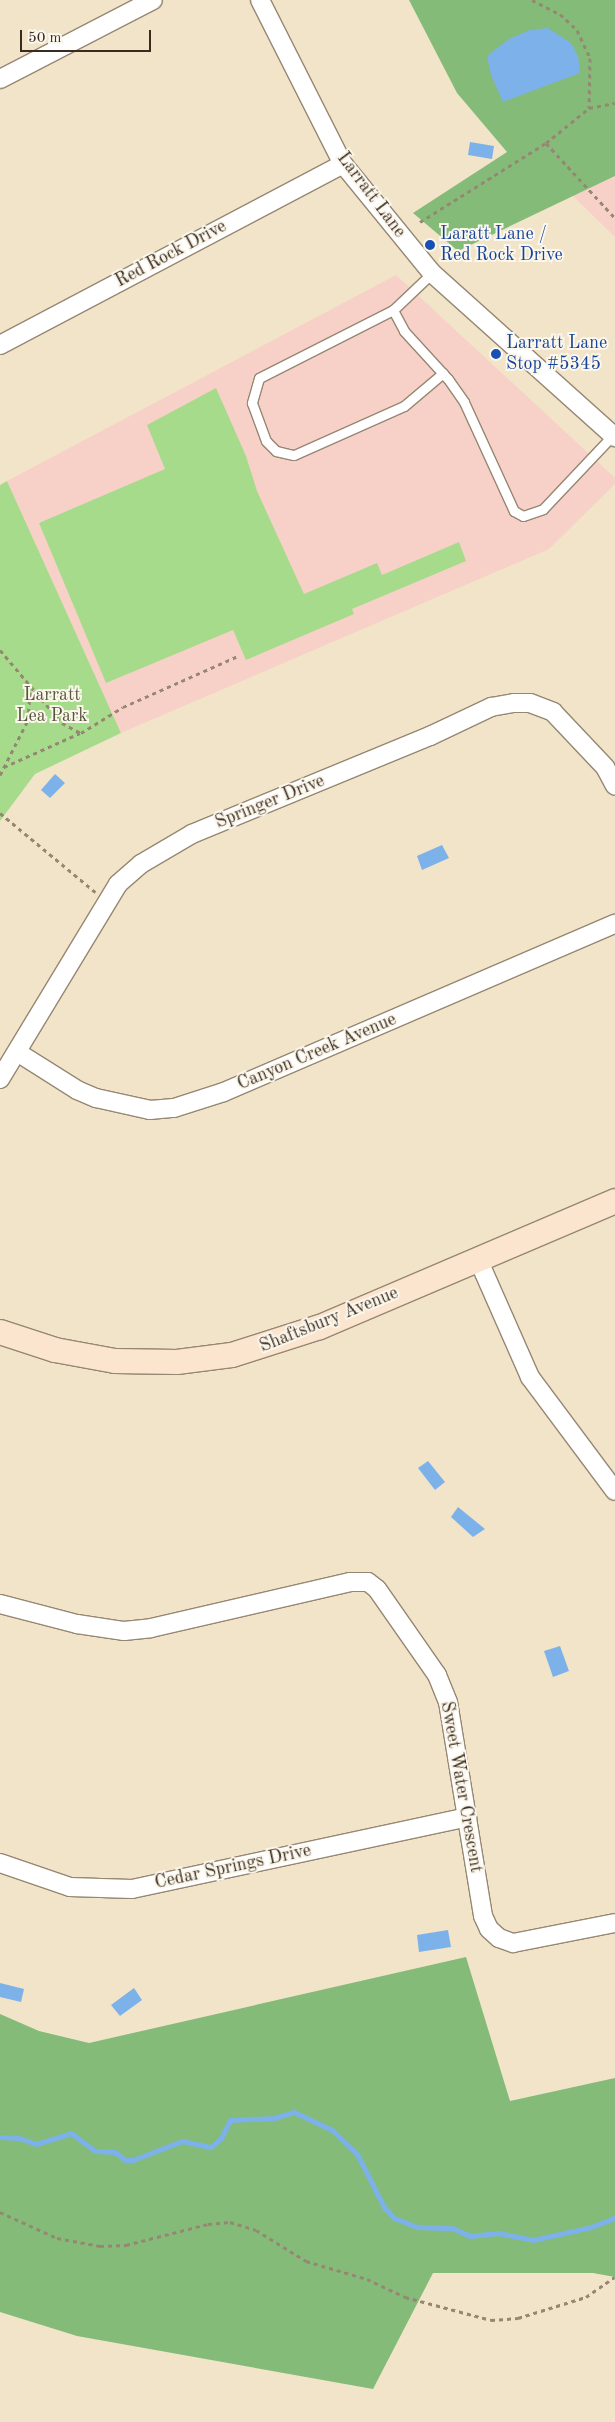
<!DOCTYPE html>
<html>
<head>
<meta charset="utf-8">
<style>
	body { margin:0 }
	#map { position:relative; width:615px; height:2422px; overflow:hidden; background:#f2e4c8; font-family:"Old Standard TT",serif }
	div>[style] { position:absolute }
	.built>* { inset:0; background:#f7d1c7 }
	.green>* { inset:0; background:#a6db8c }
	.forest>* { inset:0; background:#84bb78 }
	.water>* { inset:0; background:#7db1ea }
	.stream>* { height:5px; margin:-2.5px; padding:0 2.5px; transform-origin:2.5px; border-radius:2.5px; background:#7db1ea }
	.path>* { height:3px; margin-top:-1.5px; transform-origin:0; background:repeating-linear-gradient(90deg,#968773 0 4px,transparent 0 8px) }
	.roads { filter:drop-shadow(1px 0 #968773) drop-shadow(-1px 0 #968773) drop-shadow(0 1px #968773) drop-shadow(0 -1px #968773) }
	.lane>* { height:9px; margin:-4.5px; padding:0 4.5px; transform-origin:4.5px; border-radius:4.5px; background:#fff }
	.street>* { height:18px; margin:-9px; padding:0 9px; transform-origin:9px; border-radius:9px; background:#fff }
	.secondary>* { height:24px; margin:-12px; padding:0 12px; transform-origin:12px; border-radius:12px; background:#fbe5cf }
	.dots>* { width:14px; height:14px; translate:-50% -50%; box-sizing:border-box; border:2px solid #fbf7ec; border-radius:50% }
	span { translate:-50% -50%; white-space:nowrap; text-align:center; line-height:1.15; -webkit-text-stroke:4px #fbf7ec; paint-order:stroke }
	.street-label { font-size:18px; color:#3b2a1e }
	.transit-label { font-size:18px; color:#164399 }
	.left { translate:0 -50%; text-align:left }
	.park-label { font-size:18px; color:#56563a }
	.scale { position:absolute; left:20px; top:30px; width:131px; height:22px; box-sizing:border-box; border:2px solid #3b2a1e; border-top:0; padding-left:6px; font-size:15px; line-height:18px; white-space:nowrap; color:#3b2a1e; -webkit-text-stroke:4px #fbf7ec; paint-order:stroke }
</style>
</head>
<body>
<div id="map">
	<div class="built">
		<i style="clip-path:polygon(615px 176px,615px 237px,573px 196px)"></i>
		<i style="clip-path:polygon(396px 275px,615px 478px,615px 484px,549px 549px,121px 733px,7px 481px)"></i>
	</div>
	<div class="green">
		<i style="clip-path:polygon(216px 388px,246px 456px,257px 491px,304px 594px,377px 563px,382px 575px,459px 542px,466px 561px,352px 609px,354px 614px,246px 660px,233px 630px,106px 683px,39px 523px,165px 469px,147px 425px)"></i>
		<i style="clip-path:polygon(7px 481px,121px 733px,35px 774px,0 821px,0 485px)"></i>
	</div>
	<div class="forest">
		<i style="clip-path:polygon(409px 0,615px 0,615px 176px,458px 251px,413px 213px,507px 152px,457px 93px)"></i>
		<i style="clip-path:polygon(466px 1957px,510px 2101px,615px 2078px,615px 2277px,593px 2273px,433px 2273px,373px 2389px,77px 2336px,0 2312px,0 2014px,39px 2031px,89px 2043px)"></i>
	</div>
	<div class="water">
		<i style="clip-path:polygon(548px 28px,571px 43px,578px 56px,580px 73px,503px 102px,491px 75px,487px 56px,509px 39px,530px 30px)"></i>
		<i style="clip-path:polygon(470px 142px,494px 146px,492px 159px,468px 155px)"></i>
		<i style="clip-path:polygon(55px 774px,65px 783px,50px 798px,41px 790px)"></i>
		<i style="clip-path:polygon(442px 845px,449px 858px,422px 870px,417px 856px)"></i>
		<i style="clip-path:polygon(428px 1461px,445px 1482px,435px 1490px,418px 1468px)"></i>
		<i style="clip-path:polygon(458px 1507px,485px 1529px,473px 1537px,451px 1517px)"></i>
		<i style="clip-path:polygon(560px 1646px,569px 1671px,553px 1677px,544px 1651px)"></i>
		<i style="clip-path:polygon(448px 1930px,451px 1947px,419px 1952px,417px 1935px)"></i>
		<i style="clip-path:polygon(0 1983px,24px 1989px,21px 2002px,0 1997px)"></i>
		<i style="clip-path:polygon(134px 1988px,142px 2000px,120px 2016px,111px 2005px)"></i>
	</div>
	<div class="stream">
		<i style="left:0;top:2137px;width:19px;rotate:3deg"></i>
		<i style="left:19px;top:2138px;width:18px;rotate:19deg"></i>
		<i style="left:36px;top:2144px;width:37px;rotate:-17deg"></i>
		<i style="left:71px;top:2133px;width:30px;rotate:37deg"></i>
		<i style="left:95px;top:2151px;width:20px;rotate:3deg"></i>
		<i style="left:115px;top:2152px;width:13px;rotate:39deg"></i>
		<i style="left:125px;top:2160px;width:8px"></i>
		<i style="left:133px;top:2160px;width:53px;rotate:-21.2deg"></i>
		<i style="left:182px;top:2141px;width:30px;rotate:12deg"></i>
		<i style="left:211px;top:2147px;width:13px;rotate:-42deg"></i>
		<i style="left:221px;top:2138px;width:20px;rotate:-63deg"></i>
		<i style="left:230px;top:2120px;width:44px;rotate:-2.6deg"></i>
		<i style="left:274px;top:2118px;width:21px;rotate:-17deg"></i>
		<i style="left:294px;top:2112px;width:42px;rotate:25.3deg"></i>
		<i style="left:332px;top:2130px;width:35px;rotate:44deg"></i>
		<i style="left:357px;top:2154px;width:59px;rotate:63deg"></i>
		<i style="left:384px;top:2207px;width:15px;rotate:48deg"></i>
		<i style="left:394px;top:2218px;width:26px;rotate:21deg"></i>
		<i style="left:418px;top:2227px;width:34px;rotate:2deg"></i>
		<i style="left:452px;top:2228px;width:20px;rotate:24deg"></i>
		<i style="left:470px;top:2236px;width:28px;rotate:-6deg"></i>
		<i style="left:498px;top:2233px;width:36px;rotate:11deg"></i>
		<i style="left:533px;top:2240px;width:59px;rotate:-12.6deg"></i>
		<i style="left:591px;top:2227px;width:26px;rotate:-21deg"></i>
	</div>
	<div class="path">
		<i style="left:532px;top:0;width:31px;rotate:27deg"></i>
		<i style="left:560px;top:14px;width:23px;rotate:43deg"></i>
		<i style="left:577px;top:30px;width:31px;rotate:65deg"></i>
		<i style="left:590px;top:58px;width:50px;rotate:91.1deg"></i>
		<i style="left:546px;top:143px;width:102px;rotate:47.4deg"></i>
		<i style="left:420px;top:222px;width:149px;rotate:-32.1deg"></i>
		<i style="left:546px;top:143px;width:55px;rotate:-39.1deg"></i>
		<i style="left:589px;top:108px;width:26px;rotate:-11deg"></i>
		<i style="left:0;top:650px;width:96px;rotate:49.7deg"></i>
		<i style="left:62px;top:723px;width:21px;rotate:28deg"></i>
		<i style="left:81px;top:733px;width:49px;rotate:-31.8deg"></i>
		<i style="left:123px;top:707px;width:126px;rotate:-23.9deg"></i>
		<i style="left:4px;top:767px;width:83px;rotate:-24.1deg"></i>
		<i style="left:0;top:775px;width:62px;rotate:-63deg"></i>
		<i style="left:28px;top:720px;width:31px;rotate:-86deg"></i>
		<i style="left:0;top:813px;width:124px;rotate:39.7deg"></i>
		<i style="left:0;top:2212px;width:63px;rotate:24.5deg"></i>
		<i style="left:57px;top:2238px;width:44px;rotate:10.5deg"></i>
		<i style="left:100px;top:2246px;width:26px;rotate:-2deg"></i>
		<i style="left:126px;top:2245px;width:85px;rotate:-14.4deg"></i>
		<i style="left:208px;top:2224px;width:22px;rotate:-5deg"></i>
		<i style="left:230px;top:2222px;width:27px;rotate:17deg"></i>
		<i style="left:256px;top:2230px;width:59px;rotate:31.8deg"></i>
		<i style="left:306px;top:2261px;width:64px;rotate:16.4deg"></i>
		<i style="left:367px;top:2279px;width:42px;rotate:25.3deg"></i>
		<i style="left:405px;top:2297px;width:89px;rotate:15deg"></i>
		<i style="left:491px;top:2320px;width:27px;rotate:-4deg"></i>
		<i style="left:518px;top:2318px;width:71px;rotate:-17.2deg"></i>
		<i style="left:586px;top:2297px;width:35px;rotate:-35deg"></i>
	</div>
	<div class="roads">
		<div class="lane">
			<i style="left:432px;top:273px;width:54px;rotate:136.5deg"></i>
			<i style="left:393px;top:310px;width:24px;rotate:62deg"></i>
			<i style="left:404px;top:331px;width:65px;rotate:47.5deg"></i>
			<i style="left:448px;top:379px;width:28px;rotate:55deg"></i>
			<i style="left:464px;top:402px;width:120px;rotate:65.4deg"></i>
			<i style="left:514px;top:511px;width:10px;rotate:29deg"></i>
			<i style="left:523px;top:516px;width:21px;rotate:-19deg"></i>
			<i style="left:543px;top:509px;width:102px;rotate:-46.6deg"></i>
			<i style="left:393px;top:310px;width:150px;rotate:153.1deg"></i>
			<i style="left:259px;top:378px;width:26px;rotate:106deg"></i>
			<i style="left:252px;top:403px;width:40px;rotate:69.8deg"></i>
			<i style="left:266px;top:441px;width:14px;rotate:45deg"></i>
			<i style="left:276px;top:451px;width:18px;rotate:13deg"></i>
			<i style="left:294px;top:455px;width:120px;rotate:-24deg"></i>
			<i style="left:404px;top:406px;width:51px;rotate:-40.2deg"></i>
		</div>
		<div class="street">
			<i style="left:260px;top:0;width:184px;rotate:63.2deg"></i>
			<i style="left:343px;top:164px;width:141px;rotate:50.8deg"></i>
			<i style="left:432px;top:273px;width:246px;rotate:41.9deg"></i>
			<i style="left:0;top:79px;width:172px;rotate:-27.3deg"></i>
			<i style="left:0;top:345px;width:388px;rotate:-27.8deg"></i>
			<i style="left:17px;top:1052px;width:71px;rotate:32.3deg"></i>
			<i style="left:77px;top:1090px;width:21px;rotate:23deg"></i>
			<i style="left:96px;top:1098px;width:55px;rotate:12.5deg"></i>
			<i style="left:150px;top:1110px;width:24px;rotate:-5deg"></i>
			<i style="left:174px;top:1108px;width:52px;rotate:-17.7deg"></i>
			<i style="left:224px;top:1092px;width:426px;rotate:-23.3deg"></i>
			<i style="left:0;top:1079px;width:228px;rotate:-58.8deg"></i>
			<i style="left:118px;top:884px;width:30px;rotate:-41deg"></i>
			<i style="left:141px;top:864px;width:59px;rotate:-30.5deg"></i>
			<i style="left:192px;top:834px;width:257px;rotate:-22.4deg"></i>
			<i style="left:430px;top:736px;width:68px;rotate:-25.4deg"></i>
			<i style="left:491px;top:707px;width:23px;rotate:-10deg"></i>
			<i style="left:514px;top:703px;width:16px"></i>
			<i style="left:530px;top:703px;width:25px;rotate:21deg"></i>
			<i style="left:553px;top:712px;width:76px;rotate:46.6deg"></i>
			<i style="left:605px;top:767px;width:21px;rotate:62deg"></i>
			<i style="left:478px;top:1259px;width:129px;rotate:66.2deg"></i>
			<i style="left:530px;top:1377px;width:142px;rotate:53.3deg"></i>
			<i style="left:0;top:1604px;width:80px;rotate:14.6deg"></i>
			<i style="left:77px;top:1624px;width:48px;rotate:8.5deg"></i>
			<i style="left:124px;top:1631px;width:27px;rotate:-6deg"></i>
			<i style="left:151px;top:1628px;width:204px;rotate:-13deg"></i>
			<i style="left:350px;top:1582px;width:18px"></i>
			<i style="left:368px;top:1582px;width:11px;rotate:38deg"></i>
			<i style="left:377px;top:1589px;width:105px;rotate:55.1deg"></i>
			<i style="left:437px;top:1675px;width:29px;rotate:68deg"></i>
			<i style="left:448px;top:1702px;width:217px;rotate:80.7deg"></i>
			<i style="left:483px;top:1916px;width:14px;rotate:65deg"></i>
			<i style="left:489px;top:1929px;width:13px;rotate:42deg"></i>
			<i style="left:499px;top:1938px;width:15px;rotate:20deg"></i>
			<i style="left:513px;top:1943px;width:104px;rotate:-11.1deg"></i>
			<i style="left:0;top:1863px;width:74px;rotate:18.9deg"></i>
			<i style="left:70px;top:1887px;width:62px;rotate:1.8deg"></i>
			<i style="left:132px;top:1889px;width:343px;rotate:-12.1deg"></i>
		</div>
		<div class="secondary">
			<i style="left:0;top:1332px;width:58px;rotate:18.1deg"></i>
			<i style="left:55px;top:1350px;width:61px;rotate:10.4deg"></i>
			<i style="left:115px;top:1361px;width:62px;rotate:0.9deg"></i>
			<i style="left:177px;top:1362px;width:55px;rotate:-7.3deg"></i>
			<i style="left:232px;top:1355px;width:92px;rotate:-17.7deg"></i>
			<i style="left:320px;top:1327px;width:321px;rotate:-23.1deg"></i>
		</div>
	</div>
	<div class="dots">
		<i style="left:430px;top:245px;background:#1a4fb4"></i>
		<i style="left:496px;top:354px;background:#1a4fb4"></i>
	</div>
	<div class="street-label">
		<span style="left:371px;top:195px;rotate:53deg">Larratt Lane</span>
		<span style="left:171px;top:254px;rotate:-28deg">Red Rock Drive</span>
		<span style="left:270px;top:802px;rotate:-22deg">Springer Drive</span>
		<span style="left:317px;top:1052px;rotate:-23deg">Canyon Creek Avenue</span>
		<span style="left:329px;top:1320px;rotate:-22deg">Shaftsbury Avenue</span>
		<span style="left:461px;top:1787px;rotate:80deg">Sweet Water Crescent</span>
		<span style="left:233px;top:1867px;rotate:-12deg">Cedar Springs Drive</span>
	</div>
	<div class="transit-label">
		<span class="left" style="left:440px;top:245px">Laratt Lane /<br>Red Rock Drive</span>
		<span class="left" style="left:506px;top:354px">Larratt Lane<br>Stop #5345</span>
	</div>
	<div class="park-label">
		<span style="left:52px;top:706px">Larratt<br>Lea Park</span>
	</div>
	<div class="scale">50 m</div>
</div>
</body>
</html>
